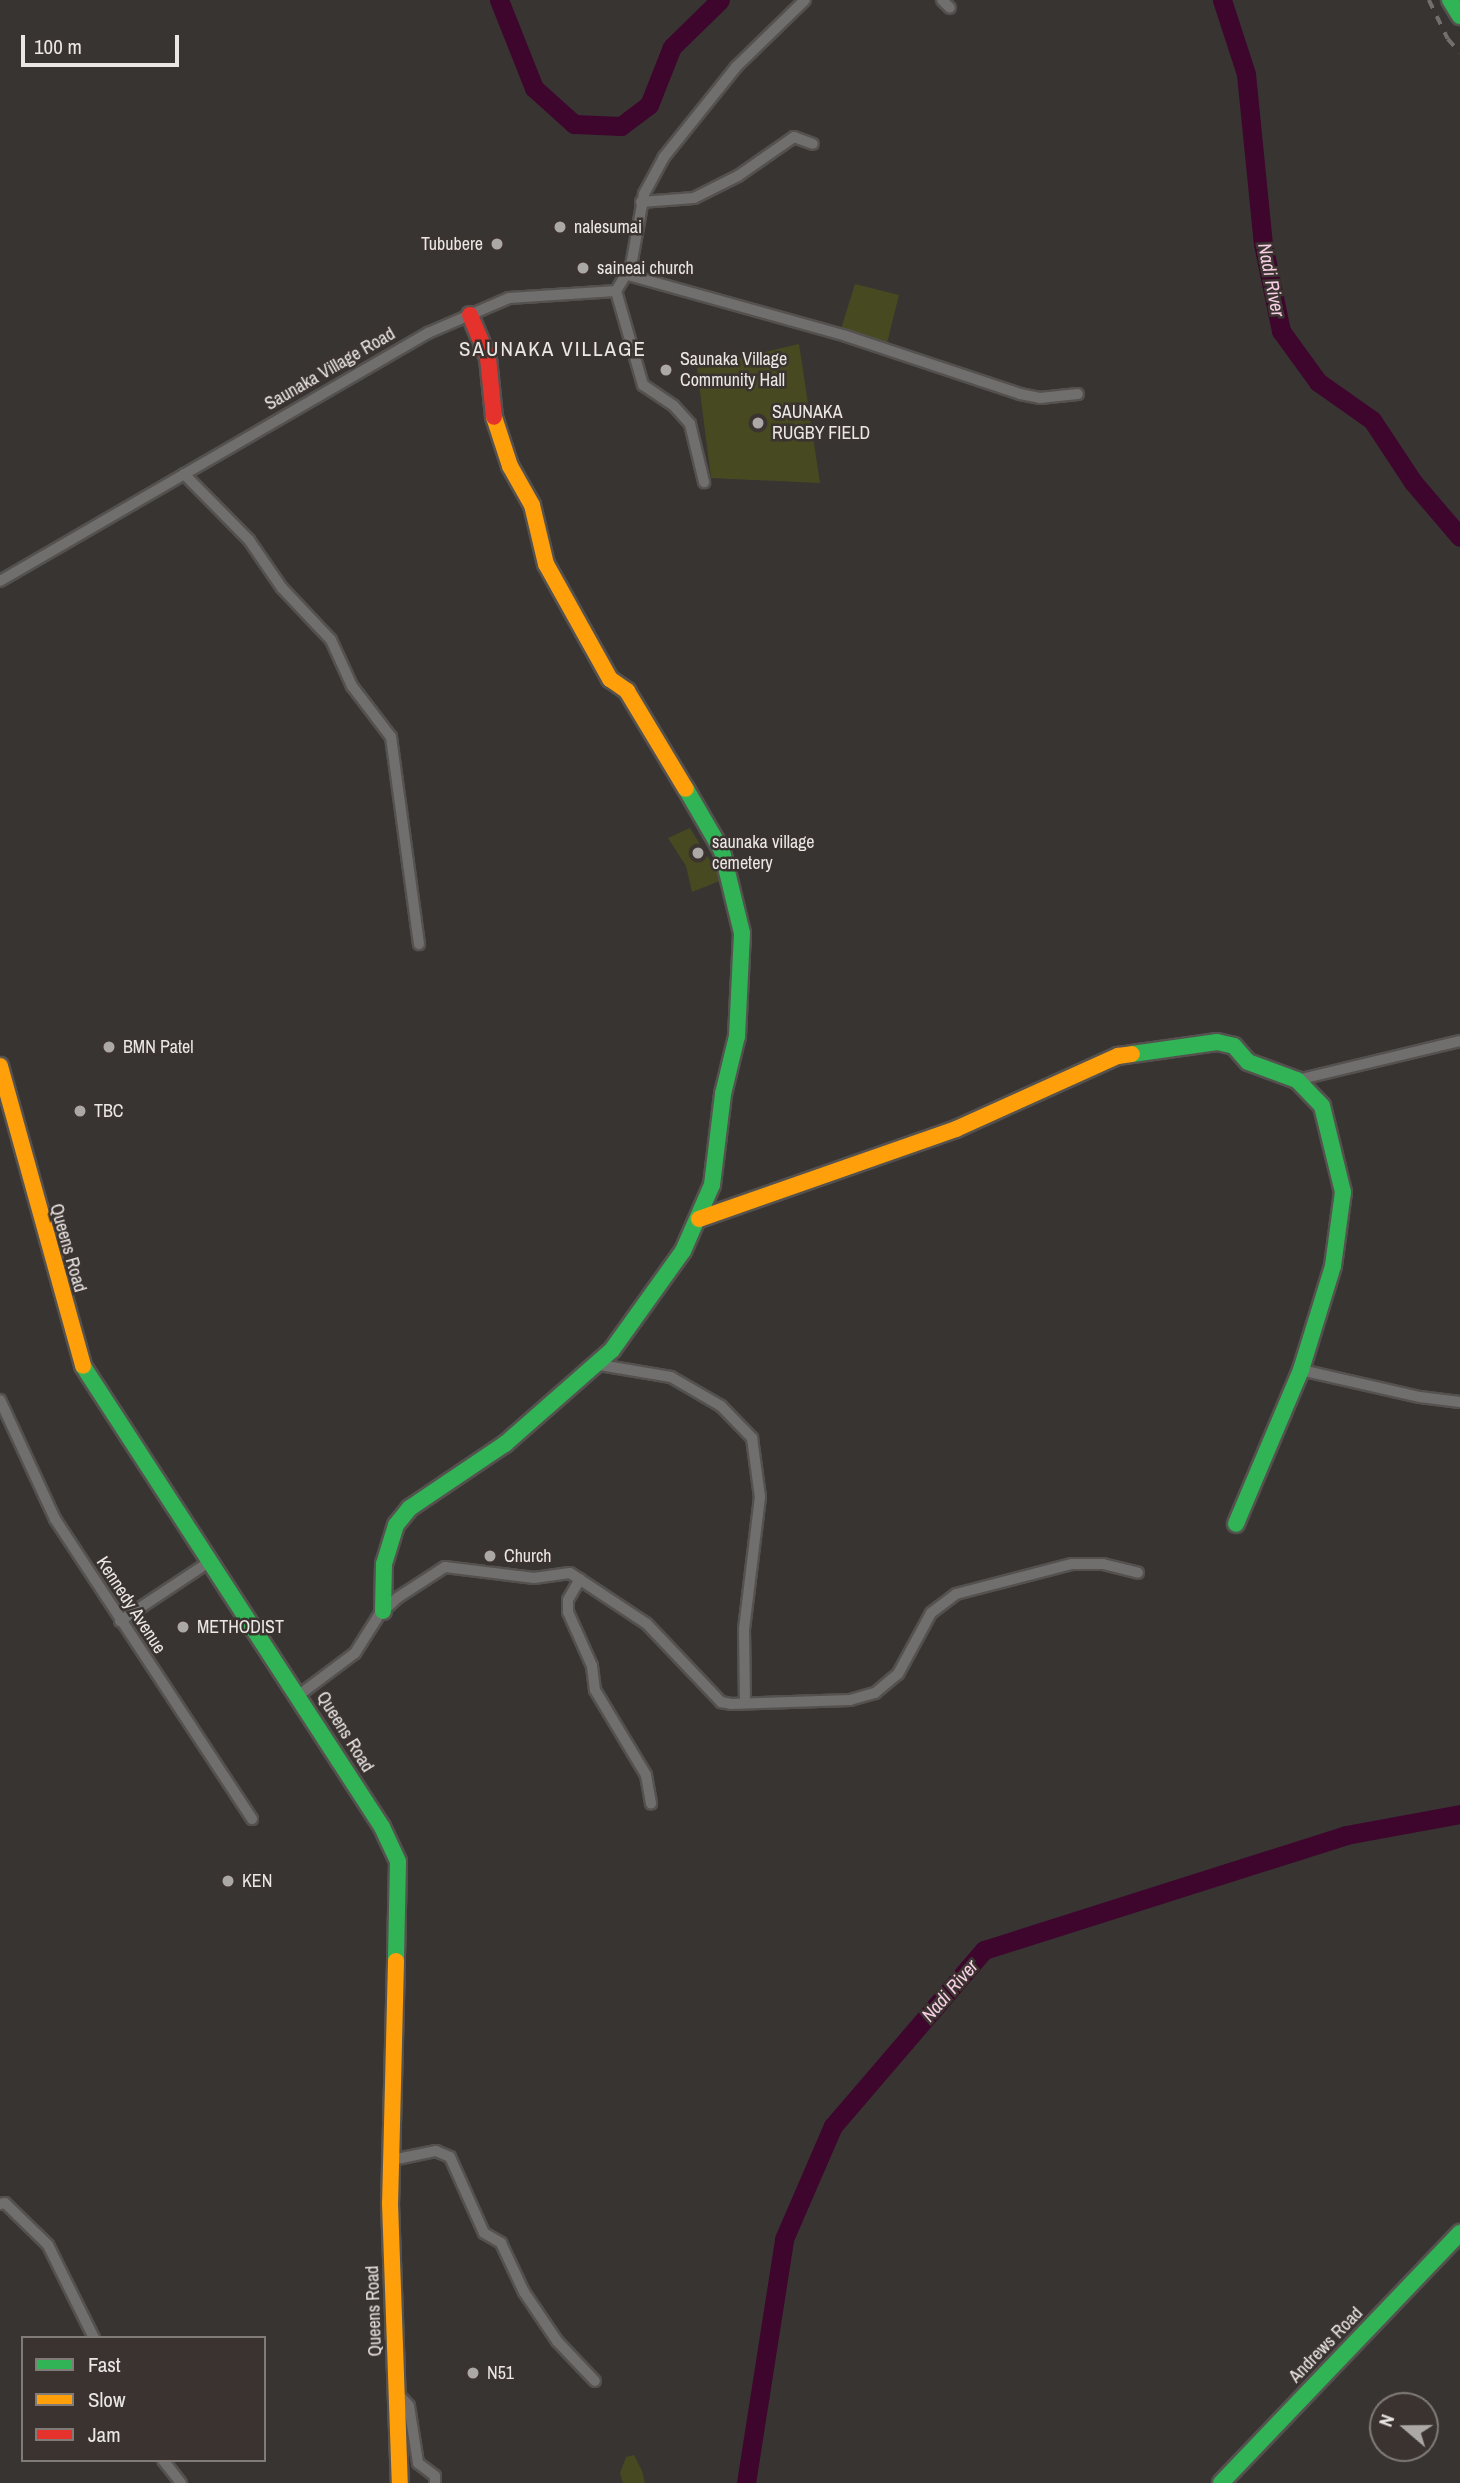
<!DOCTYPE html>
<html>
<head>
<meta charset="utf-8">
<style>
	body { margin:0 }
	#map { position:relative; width:1460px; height:2483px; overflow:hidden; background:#383432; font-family:"Archivo Narrow",sans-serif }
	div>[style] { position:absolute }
	.green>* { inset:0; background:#474a20 }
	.river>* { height:19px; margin:-9.5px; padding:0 9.5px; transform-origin:9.5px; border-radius:9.5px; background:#3e052d }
	.roads { filter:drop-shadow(2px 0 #54514f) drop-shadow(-2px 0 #54514f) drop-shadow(0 2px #54514f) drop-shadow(0 -2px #54514f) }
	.street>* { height:10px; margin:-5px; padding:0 5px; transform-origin:5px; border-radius:5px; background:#716f6e }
	.fast>* { height:16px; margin:-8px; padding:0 8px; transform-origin:8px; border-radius:8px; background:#30b455 }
	.slow>* { height:16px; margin:-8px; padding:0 8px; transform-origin:8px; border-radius:8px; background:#ff9f0a }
	.jam>* { height:16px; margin:-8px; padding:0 8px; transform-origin:8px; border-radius:8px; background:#e5322d }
	.rail>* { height:3.5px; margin-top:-1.75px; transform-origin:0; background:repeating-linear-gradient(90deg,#726f6e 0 9px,transparent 0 18px) }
	.dots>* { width:19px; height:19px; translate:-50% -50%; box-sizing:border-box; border:4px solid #3a3330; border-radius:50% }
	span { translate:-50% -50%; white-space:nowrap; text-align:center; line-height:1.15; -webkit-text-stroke:5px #3a3330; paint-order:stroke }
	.poi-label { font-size:18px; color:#ebe7e5 }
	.left { translate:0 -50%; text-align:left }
	.right { translate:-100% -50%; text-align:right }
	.street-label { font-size:18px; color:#ebe7e5 }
	.water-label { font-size:19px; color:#f8cee5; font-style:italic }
	.quarter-label { font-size:21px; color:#ebe7e5; letter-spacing:2px }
	.legend { position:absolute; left:21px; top:2336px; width:245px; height:126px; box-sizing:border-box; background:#3a3330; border:2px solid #817b78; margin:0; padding:9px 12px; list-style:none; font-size:21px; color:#ebe7e5 }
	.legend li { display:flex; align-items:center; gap:14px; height:35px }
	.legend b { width:35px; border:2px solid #817b78 }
	.north { position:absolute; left:1369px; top:2392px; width:70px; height:70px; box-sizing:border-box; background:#3a3330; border:2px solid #817b78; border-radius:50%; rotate:290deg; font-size:19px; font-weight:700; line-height:28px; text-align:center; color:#ebe7e5 }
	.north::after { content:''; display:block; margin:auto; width:24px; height:32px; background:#aca8a6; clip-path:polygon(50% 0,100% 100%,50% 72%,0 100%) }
	.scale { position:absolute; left:21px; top:35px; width:158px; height:32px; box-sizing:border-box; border:4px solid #ebe7e5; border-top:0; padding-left:9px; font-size:21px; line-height:24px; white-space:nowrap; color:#ebe7e5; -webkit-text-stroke:5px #3a3330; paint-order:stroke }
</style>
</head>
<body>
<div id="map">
	<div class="green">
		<i style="clip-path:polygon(855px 284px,899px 295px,887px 343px,841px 329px)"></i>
		<i style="clip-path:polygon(799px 344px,820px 483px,711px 478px,697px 368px)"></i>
		<i style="clip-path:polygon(690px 828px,722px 880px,692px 892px,686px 866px,668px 838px)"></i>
		<i style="clip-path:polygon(634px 2455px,642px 2471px,645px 2483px,623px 2483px,620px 2473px,626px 2457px)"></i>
	</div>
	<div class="river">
		<i style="left:499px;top:0;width:95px;rotate:68.3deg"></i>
		<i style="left:534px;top:88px;width:54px;rotate:42deg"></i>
		<i style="left:574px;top:124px;width:47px;rotate:2.4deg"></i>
		<i style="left:621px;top:126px;width:35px;rotate:-37deg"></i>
		<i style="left:649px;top:105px;width:62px;rotate:-68.4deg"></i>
		<i style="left:672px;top:47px;width:67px;rotate:-44.4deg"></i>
		<i style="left:1222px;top:0;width:78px;rotate:72deg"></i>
		<i style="left:1246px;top:74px;width:171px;rotate:84.3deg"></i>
		<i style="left:1263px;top:244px;width:89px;rotate:78.3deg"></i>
		<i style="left:1281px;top:331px;width:63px;rotate:54deg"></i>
		<i style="left:1318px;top:382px;width:66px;rotate:35.1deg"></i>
		<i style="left:1372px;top:420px;width:74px;rotate:56.5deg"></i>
		<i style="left:1413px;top:482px;width:72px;rotate:49.5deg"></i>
		<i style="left:746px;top:2483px;width:247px;rotate:-81.1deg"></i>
		<i style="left:784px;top:2239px;width:123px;rotate:-66.6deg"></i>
		<i style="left:833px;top:2126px;width:232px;rotate:-49.4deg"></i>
		<i style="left:984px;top:1950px;width:380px;rotate:-17.6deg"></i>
		<i style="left:1346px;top:1835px;width:116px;rotate:-10.4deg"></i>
	</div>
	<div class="roads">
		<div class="street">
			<i style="left:942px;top:0;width:11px;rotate:45deg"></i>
			<i style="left:641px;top:202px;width:53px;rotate:-4.3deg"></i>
			<i style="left:694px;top:198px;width:49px;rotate:-26.6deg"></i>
			<i style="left:738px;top:176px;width:68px;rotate:-34.9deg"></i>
			<i style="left:794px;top:137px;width:20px;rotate:20deg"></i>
			<i style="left:628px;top:275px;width:226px;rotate:15.6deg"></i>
			<i style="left:846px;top:336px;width:183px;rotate:18.4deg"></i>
			<i style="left:1020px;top:394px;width:20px;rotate:11deg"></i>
			<i style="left:1040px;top:398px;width:38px;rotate:-6deg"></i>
			<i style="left:616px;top:291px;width:98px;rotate:74deg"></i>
			<i style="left:643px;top:385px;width:37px;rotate:34deg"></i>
			<i style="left:674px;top:406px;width:24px;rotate:48deg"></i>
			<i style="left:690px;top:424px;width:60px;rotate:76.4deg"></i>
			<i style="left:184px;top:474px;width:93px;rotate:45.4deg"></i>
			<i style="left:249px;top:540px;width:58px;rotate:55.5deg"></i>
			<i style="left:282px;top:588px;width:71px;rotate:46.7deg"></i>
			<i style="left:331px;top:640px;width:51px;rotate:65.5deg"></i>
			<i style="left:352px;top:686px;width:64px;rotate:52.6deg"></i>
			<i style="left:391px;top:737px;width:209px;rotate:82.3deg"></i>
			<i style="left:0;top:581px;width:495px;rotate:-30.1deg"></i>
			<i style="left:428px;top:333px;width:88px;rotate:-23.4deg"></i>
			<i style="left:509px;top:298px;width:107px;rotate:-3.7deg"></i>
			<i style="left:616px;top:291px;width:29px;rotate:-59deg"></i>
			<i style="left:631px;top:266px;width:73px;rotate:-79.8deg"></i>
			<i style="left:644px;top:194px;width:42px;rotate:-61.6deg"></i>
			<i style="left:664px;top:157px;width:115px;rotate:-51.3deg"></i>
			<i style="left:736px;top:67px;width:96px;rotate:-44.2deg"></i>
			<i style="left:1297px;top:1080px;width:168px;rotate:-13.5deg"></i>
			<i style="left:594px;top:1364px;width:78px;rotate:9.6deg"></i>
			<i style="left:671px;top:1377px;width:58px;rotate:30.1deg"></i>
			<i style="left:721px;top:1406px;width:45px;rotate:45.9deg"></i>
			<i style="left:752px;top:1438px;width:60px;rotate:82.3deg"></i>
			<i style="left:760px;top:1497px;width:133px;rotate:96.9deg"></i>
			<i style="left:744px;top:1629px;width:74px;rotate:89.2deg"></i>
			<i style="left:1301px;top:1370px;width:122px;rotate:12.8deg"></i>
			<i style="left:1420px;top:1397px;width:40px;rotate:7.1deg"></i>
			<i style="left:0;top:1400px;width:131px;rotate:65.2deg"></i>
			<i style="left:55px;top:1519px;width:359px;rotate:56.7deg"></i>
			<i style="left:580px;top:1579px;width:24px;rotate:120deg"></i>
			<i style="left:568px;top:1600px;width:12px;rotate:90deg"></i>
			<i style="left:568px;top:1612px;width:59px;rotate:66deg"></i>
			<i style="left:592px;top:1666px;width:24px;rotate:83deg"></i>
			<i style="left:595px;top:1690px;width:99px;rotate:59deg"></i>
			<i style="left:646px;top:1775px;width:29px;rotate:80deg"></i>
			<i style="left:120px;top:1621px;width:107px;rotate:-33.5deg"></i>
			<i style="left:299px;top:1695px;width:70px;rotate:-36.9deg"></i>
			<i style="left:355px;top:1653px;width:45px;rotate:-57.7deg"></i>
			<i style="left:379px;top:1615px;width:25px;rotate:-43deg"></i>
			<i style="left:397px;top:1598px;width:57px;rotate:-32.9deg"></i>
			<i style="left:445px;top:1567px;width:90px;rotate:7deg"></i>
			<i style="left:534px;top:1578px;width:36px;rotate:-8deg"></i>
			<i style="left:570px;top:1573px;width:92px;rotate:33.5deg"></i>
			<i style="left:647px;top:1624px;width:108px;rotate:46.5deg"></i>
			<i style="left:721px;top:1702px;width:10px;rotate:11deg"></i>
			<i style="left:731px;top:1704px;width:119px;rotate:-1.9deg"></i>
			<i style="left:850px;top:1700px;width:26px;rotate:-16deg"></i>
			<i style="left:875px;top:1693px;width:30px;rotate:-40deg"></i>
			<i style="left:898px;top:1674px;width:69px;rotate:-61.6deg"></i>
			<i style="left:931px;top:1613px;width:31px;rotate:-37deg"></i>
			<i style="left:956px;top:1594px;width:120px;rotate:-14.5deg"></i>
			<i style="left:1072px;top:1564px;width:31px"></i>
			<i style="left:1103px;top:1564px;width:36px;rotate:14deg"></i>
			<i style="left:392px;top:2160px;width:45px;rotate:-11.6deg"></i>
			<i style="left:436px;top:2151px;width:15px;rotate:23deg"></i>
			<i style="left:450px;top:2157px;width:83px;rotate:65.9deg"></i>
			<i style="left:484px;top:2233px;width:20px;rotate:30deg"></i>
			<i style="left:501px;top:2243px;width:54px;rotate:64.9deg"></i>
			<i style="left:524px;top:2292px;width:59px;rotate:56deg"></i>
			<i style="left:557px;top:2341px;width:55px;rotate:46.5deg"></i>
			<i style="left:0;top:2204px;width:5px;rotate:-11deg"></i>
			<i style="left:5px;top:2203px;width:60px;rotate:44.3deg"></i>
			<i style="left:48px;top:2245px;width:104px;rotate:63.7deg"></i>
			<i style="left:398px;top:2394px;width:16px;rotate:47deg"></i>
			<i style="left:409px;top:2406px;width:58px;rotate:81deg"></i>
			<i style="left:418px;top:2463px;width:21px;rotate:37deg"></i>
			<i style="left:435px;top:2476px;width:7px;rotate:90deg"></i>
			<i style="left:163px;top:2460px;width:29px;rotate:52deg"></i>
		</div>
		<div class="fast">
			<i style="left:1450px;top:0;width:19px;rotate:58deg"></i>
			<i style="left:1132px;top:1054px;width:86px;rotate:-8deg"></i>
			<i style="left:1217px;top:1042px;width:17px;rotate:13deg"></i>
			<i style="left:1234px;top:1046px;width:21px;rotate:49deg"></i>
			<i style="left:1248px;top:1062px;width:52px;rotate:20.2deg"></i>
			<i style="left:1297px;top:1080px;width:36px;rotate:46deg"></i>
			<i style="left:1322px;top:1106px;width:89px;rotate:76.3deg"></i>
			<i style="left:1343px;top:1192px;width:75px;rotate:97.7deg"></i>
			<i style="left:1333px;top:1266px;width:109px;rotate:107.1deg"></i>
			<i style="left:1301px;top:1370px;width:167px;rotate:112.9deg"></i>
			<i style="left:83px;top:1366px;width:549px;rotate:57.03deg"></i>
			<i style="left:382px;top:1827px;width:38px;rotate:65deg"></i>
			<i style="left:398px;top:1862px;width:99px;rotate:91.2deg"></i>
			<i style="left:383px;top:1611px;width:47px;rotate:-88.8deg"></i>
			<i style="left:384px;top:1564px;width:41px;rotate:-72.9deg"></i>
			<i style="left:396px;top:1525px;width:22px;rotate:-51deg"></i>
			<i style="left:410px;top:1508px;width:115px;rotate:-34deg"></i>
			<i style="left:505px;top:1444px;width:142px;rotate:-41.3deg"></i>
			<i style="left:612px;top:1350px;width:122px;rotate:-54.4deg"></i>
			<i style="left:683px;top:1251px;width:72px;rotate:-66.3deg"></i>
			<i style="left:712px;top:1185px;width:92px;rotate:-83.1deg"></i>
			<i style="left:723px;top:1094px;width:60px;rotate:-76.4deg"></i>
			<i style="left:737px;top:1036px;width:103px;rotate:-87.2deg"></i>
			<i style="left:742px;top:933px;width:84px;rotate:-103.7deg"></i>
			<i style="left:722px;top:851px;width:72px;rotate:-120.1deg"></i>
			<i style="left:1221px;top:2483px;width:346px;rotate:-46.3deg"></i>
		</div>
		<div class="slow">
			<i style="left:494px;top:417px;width:52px;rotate:71.9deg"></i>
			<i style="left:510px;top:466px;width:45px;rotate:60.6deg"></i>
			<i style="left:532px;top:505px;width:61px;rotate:76.7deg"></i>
			<i style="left:546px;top:564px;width:132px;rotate:60.9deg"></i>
			<i style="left:610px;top:679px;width:21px;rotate:35deg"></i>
			<i style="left:627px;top:691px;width:114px;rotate:59deg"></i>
			<i style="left:0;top:1066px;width:311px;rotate:74.5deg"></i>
			<i style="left:699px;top:1219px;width:272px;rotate:-19.3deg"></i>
			<i style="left:956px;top:1129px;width:178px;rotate:-24.3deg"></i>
			<i style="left:1118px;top:1056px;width:14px;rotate:-8deg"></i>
			<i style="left:396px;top:1961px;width:242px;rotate:91.4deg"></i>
			<i style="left:390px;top:2203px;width:280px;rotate:88deg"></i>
		</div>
		<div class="jam">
			<i style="left:470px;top:315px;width:47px;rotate:67.3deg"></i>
			<i style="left:488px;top:358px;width:59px;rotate:84.2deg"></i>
		</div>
	</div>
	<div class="rail">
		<i style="left:1429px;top:0;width:43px;rotate:64deg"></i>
		<i style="left:1448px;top:39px;width:18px;rotate:49deg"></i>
	</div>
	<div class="dots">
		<i style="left:560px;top:227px;background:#aca8a6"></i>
		<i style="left:497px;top:244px;background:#aca8a6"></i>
		<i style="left:583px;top:268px;background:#aca8a6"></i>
		<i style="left:666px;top:370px;background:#aca8a6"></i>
		<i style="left:758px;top:423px;background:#aca8a6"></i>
		<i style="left:698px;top:853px;background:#aca8a6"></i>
		<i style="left:109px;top:1047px;background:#aca8a6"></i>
		<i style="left:80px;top:1111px;background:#aca8a6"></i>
		<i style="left:490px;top:1556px;background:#aca8a6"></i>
		<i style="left:183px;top:1627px;background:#aca8a6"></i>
		<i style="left:228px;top:1881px;background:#aca8a6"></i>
		<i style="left:473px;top:2373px;background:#aca8a6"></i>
	</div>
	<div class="poi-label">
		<span class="left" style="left:574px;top:227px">nalesumai</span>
		<span class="right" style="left:483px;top:244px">Tububere</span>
		<span class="left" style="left:597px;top:268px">saineai church</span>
		<span class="left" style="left:680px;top:370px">Saunaka Village<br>Community Hall</span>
		<span class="left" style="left:772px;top:423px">SAUNAKA<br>RUGBY FIELD</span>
		<span class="left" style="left:712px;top:853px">saunaka village<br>cemetery</span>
		<span class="left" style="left:123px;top:1047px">BMN Patel</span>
		<span class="left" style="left:94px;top:1111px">TBC</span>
		<span class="left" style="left:504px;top:1556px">Church</span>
		<span class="left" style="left:197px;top:1627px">METHODIST</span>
		<span class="left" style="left:242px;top:1881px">KEN</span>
		<span class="left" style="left:487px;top:2373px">N51</span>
	</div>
	<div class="street-label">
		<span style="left:330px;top:369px;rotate:-30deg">Saunaka Village Road</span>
		<span style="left:68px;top:1248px;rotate:74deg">Queens Road</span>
		<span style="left:131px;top:1605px;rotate:57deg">Kennedy Avenue</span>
		<span style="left:345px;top:1732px;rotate:58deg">Queens Road</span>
		<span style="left:374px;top:2311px;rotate:-92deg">Queens Road</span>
		<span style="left:1326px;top:2345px;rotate:-46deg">Andrews Road</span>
	</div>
	<div class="water-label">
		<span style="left:1271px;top:280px;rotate:79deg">Nadi River</span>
		<span style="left:950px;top:1991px;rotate:-49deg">Nadi River</span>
	</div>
	<div class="quarter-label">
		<span style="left:553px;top:349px">SAUNAKA VILLAGE</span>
	</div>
	<ul class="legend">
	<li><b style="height:9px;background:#30b455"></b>Fast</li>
	<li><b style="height:9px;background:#ff9f0a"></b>Slow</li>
	<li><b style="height:9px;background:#e5322d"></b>Jam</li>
	</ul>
	<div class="north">N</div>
	<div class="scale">100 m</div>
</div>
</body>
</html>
